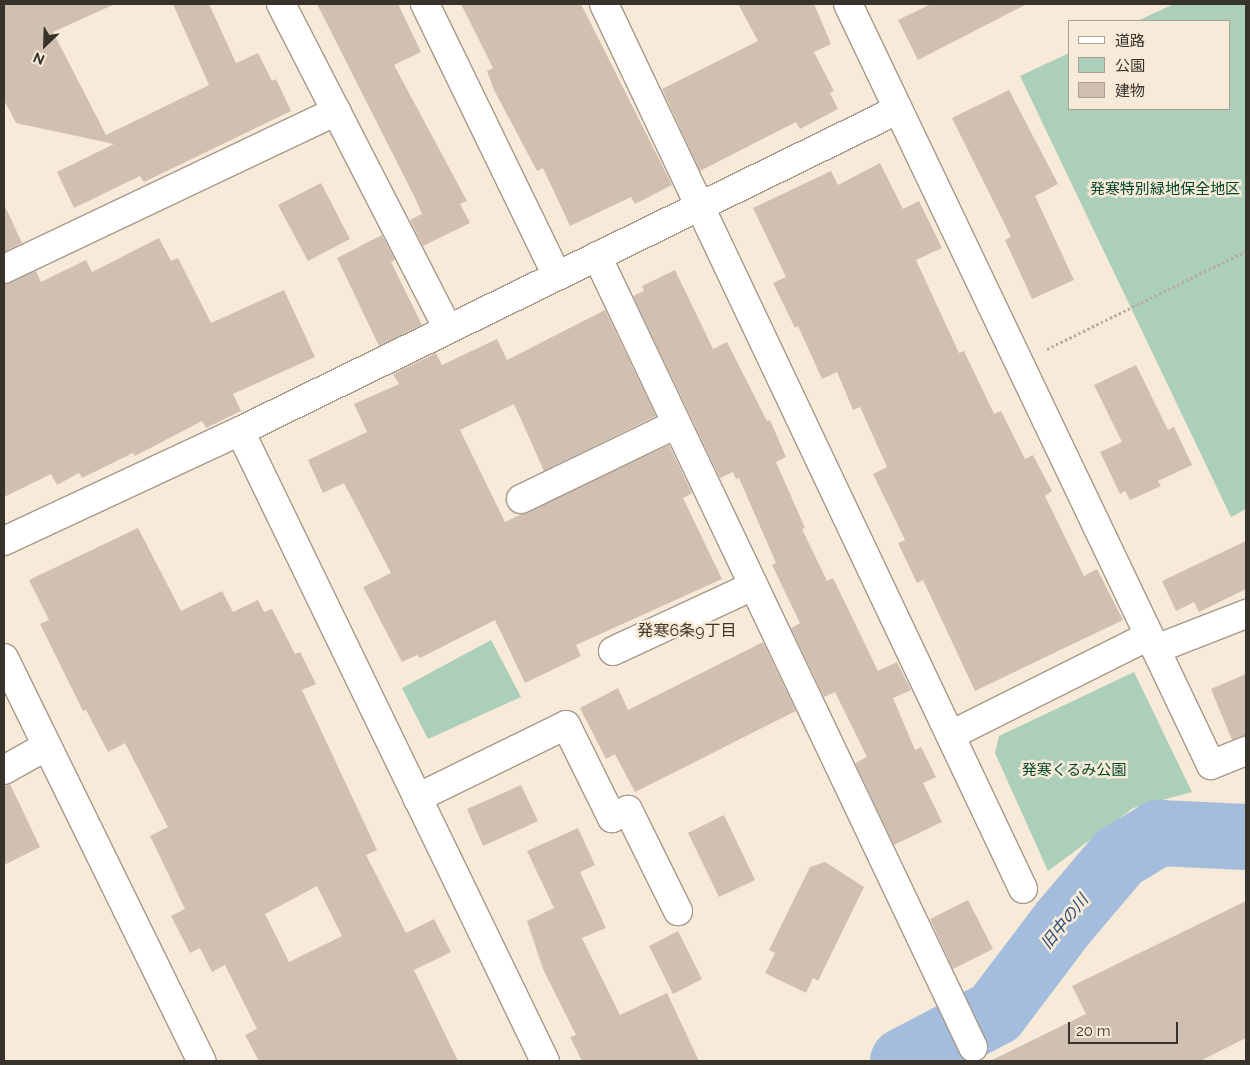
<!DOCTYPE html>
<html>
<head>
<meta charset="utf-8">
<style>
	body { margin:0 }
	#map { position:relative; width:1250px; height:1065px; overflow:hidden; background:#f7ead8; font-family:Raleway,"Noto Sans JP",sans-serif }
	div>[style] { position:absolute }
	.green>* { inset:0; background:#abcfb9 }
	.river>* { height:66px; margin:-33px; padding:0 33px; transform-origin:33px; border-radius:33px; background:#a4bddd }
	.building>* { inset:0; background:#d1c0b2 }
	.path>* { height:3px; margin-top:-1.5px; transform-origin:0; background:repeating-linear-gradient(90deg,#b6ac9e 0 2.5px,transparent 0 5px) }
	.roads { filter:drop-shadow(1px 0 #a69989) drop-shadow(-1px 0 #a69989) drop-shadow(0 1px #a69989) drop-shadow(0 -1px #a69989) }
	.minor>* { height:28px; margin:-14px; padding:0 14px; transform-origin:14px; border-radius:14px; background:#fff }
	span { translate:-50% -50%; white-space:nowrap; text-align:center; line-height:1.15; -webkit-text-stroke:5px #f7ead8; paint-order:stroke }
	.park-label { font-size:15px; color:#004729 }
	.neighbourhood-label { font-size:16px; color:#3f3527 }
	.water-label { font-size:16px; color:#274a75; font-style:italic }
	.frame { position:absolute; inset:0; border:5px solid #37322b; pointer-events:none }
	.legend { position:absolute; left:1068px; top:20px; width:162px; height:90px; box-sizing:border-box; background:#f7ead8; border:1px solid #aaa093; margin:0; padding:6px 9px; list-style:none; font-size:15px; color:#37322b }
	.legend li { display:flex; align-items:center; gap:10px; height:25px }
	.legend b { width:25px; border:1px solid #aaa093 }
	.north { position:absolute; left:20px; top:20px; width:50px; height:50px; -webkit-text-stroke:4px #f7ead8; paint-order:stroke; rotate:204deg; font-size:14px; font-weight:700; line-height:20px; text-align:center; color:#37322b }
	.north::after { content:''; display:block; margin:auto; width:18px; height:22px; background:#37322b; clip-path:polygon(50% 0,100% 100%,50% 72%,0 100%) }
	.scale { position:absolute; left:1068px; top:1022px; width:110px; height:22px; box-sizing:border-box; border:2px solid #37322b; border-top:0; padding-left:6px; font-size:15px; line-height:18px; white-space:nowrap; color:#37322b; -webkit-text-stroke:4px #f7ead8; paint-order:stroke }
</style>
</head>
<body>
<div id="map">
	<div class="green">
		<i style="clip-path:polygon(1174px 4px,1246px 4px,1246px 509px,1231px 517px,1020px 76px,1069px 53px,1069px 109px,1229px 109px,1229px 21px,1137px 21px)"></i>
		<i style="clip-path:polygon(491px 640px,521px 697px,428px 739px,402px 688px)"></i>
		<i style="clip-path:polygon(1134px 672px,1192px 792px,1133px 808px,1048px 871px,995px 753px,999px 736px)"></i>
	</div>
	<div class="river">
		<i style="left:903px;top:1061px;width:104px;rotate:-27.6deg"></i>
		<i style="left:995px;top:1013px;width:113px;rotate:-52.9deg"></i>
		<i style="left:1063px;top:923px;width:87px;rotate:-49.7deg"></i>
		<i style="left:1119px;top:857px;width:47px;rotate:-31deg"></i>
		<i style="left:1159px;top:833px;width:87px;rotate:2.6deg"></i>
	</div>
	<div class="building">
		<i style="clip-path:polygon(4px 4px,115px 4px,53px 32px,106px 135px,209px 85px,173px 4px,209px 4px,236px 63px,258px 53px,272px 81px,276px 79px,291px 111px,144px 182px,140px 176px,74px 208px,57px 172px,114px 144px,16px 123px,4px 100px)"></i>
		<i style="clip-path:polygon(317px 4px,398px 4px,421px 52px,394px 65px,467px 201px,460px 204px,470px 223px,423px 246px,410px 220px,422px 214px,415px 198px)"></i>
		<i style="clip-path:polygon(461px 4px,581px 4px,672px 185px,635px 204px,631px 197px,570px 226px,543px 168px,537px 171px,494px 90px,487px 71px,493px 68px)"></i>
		<i style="clip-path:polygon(738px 4px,814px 4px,831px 44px,814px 52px,834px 91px,830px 93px,838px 109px,800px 129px,796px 122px,700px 171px,662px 89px,758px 41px)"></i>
		<i style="clip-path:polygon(931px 4px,1027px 4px,918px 60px,898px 20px)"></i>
		<i style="clip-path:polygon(1009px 90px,1058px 184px,1035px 196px,1074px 280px,1032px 299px,1005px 240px,1011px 237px,952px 118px)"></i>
		<i style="clip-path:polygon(880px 163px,903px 209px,919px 201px,942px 248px,916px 260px,959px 353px,964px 351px,994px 414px,1001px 411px,1025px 459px,1033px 455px,1052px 491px,1045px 496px,1084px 576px,1097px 569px,1123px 620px,975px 691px,923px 580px,917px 583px,898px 543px,905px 540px,873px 474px,887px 467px,860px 407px,853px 410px,837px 372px,822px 379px,798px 326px,795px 328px,773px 283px,786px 277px,753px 208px,831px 171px,838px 185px)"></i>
		<i style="clip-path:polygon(321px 183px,350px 239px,308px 261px,278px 205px)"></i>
		<i style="clip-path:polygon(4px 204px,22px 243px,4px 252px)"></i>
		<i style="clip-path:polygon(382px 235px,395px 260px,391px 262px,422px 325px,379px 346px,337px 258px)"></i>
		<i style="clip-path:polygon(159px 238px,171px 261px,178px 258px,211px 323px,284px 290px,315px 357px,233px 394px,241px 411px,206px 428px,202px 421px,135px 456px,133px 453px,82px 478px,79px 473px,57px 485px,51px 474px,4px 497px,4px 284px,36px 271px,41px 282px,86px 260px,92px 272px)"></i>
		<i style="clip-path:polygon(675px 270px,713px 349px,727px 342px,767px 421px,770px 420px,786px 457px,776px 462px,805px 528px,802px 529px,827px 581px,833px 578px,878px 671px,897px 662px,911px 690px,893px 698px,915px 750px,921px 747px,936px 777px,923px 783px,942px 822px,894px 845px,855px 763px,867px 757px,835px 692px,824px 697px,791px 628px,800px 623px,772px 565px,776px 563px,739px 478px,736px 479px,733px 472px,720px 478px,633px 296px,644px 291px,642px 286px)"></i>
		<i style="clip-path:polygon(605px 310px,656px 416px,544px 471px,514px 404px,460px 430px,505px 522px,669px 445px,692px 493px,683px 498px,722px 579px,576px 645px,581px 656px,525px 683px,495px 620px,420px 658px,417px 655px,402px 662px,363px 587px,391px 573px,344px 483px,323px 493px,308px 460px,367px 432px,354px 404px,399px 384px,393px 374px,436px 353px,442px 365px,497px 339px,507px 360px)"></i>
		<i style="clip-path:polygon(1136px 365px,1168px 430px,1174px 427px,1192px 465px,1158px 481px,1161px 486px,1130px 500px,1125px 491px,1120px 494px,1100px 452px,1122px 442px,1094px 385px)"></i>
		<i style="clip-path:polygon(evenodd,138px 528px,181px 611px,222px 591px,233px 612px,258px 600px,264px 612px,272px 609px,295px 654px,300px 652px,316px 684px,302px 690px,377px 850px,366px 855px,406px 933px,434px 919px,451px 952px,414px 970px,458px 1061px,259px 1061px,245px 1035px,257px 1029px,225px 965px,212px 972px,200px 948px,190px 953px,171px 916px,185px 909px,150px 836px,168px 827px,125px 743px,108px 752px,86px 710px,83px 711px,40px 624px,49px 620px,29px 580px,138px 528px,317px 886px,342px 936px,289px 962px,265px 914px,317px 886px)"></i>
		<i style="clip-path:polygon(1246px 541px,1246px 589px,1199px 612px,1194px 602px,1176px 611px,1162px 581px)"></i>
		<i style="clip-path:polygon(763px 642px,796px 711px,635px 792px,615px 754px,606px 759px,580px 708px,618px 688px,628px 710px)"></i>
		<i style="clip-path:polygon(1246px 674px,1246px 736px,1232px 740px,1211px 689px)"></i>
		<i style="clip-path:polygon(10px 784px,40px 847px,4px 865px,4px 786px)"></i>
		<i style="clip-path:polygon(521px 785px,538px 821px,483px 846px,467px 809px)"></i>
		<i style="clip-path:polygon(724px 815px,755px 880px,719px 897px,688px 833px)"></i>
		<i style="clip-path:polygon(578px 828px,595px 865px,580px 872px,606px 928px,582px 938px,620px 1015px,667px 993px,699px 1061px,582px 1061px,570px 1037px,576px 1035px,543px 969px,527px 921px,554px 908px,527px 851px)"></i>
		<i style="clip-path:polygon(825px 862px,864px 887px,818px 981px,813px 978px,806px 993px,765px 973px,775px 953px,769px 950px,810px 867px)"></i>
		<i style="clip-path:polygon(968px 900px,993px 949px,953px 969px,930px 919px)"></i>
		<i style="clip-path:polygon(1246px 901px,1246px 1038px,1200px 1061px,990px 1061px,1086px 1014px,1072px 986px)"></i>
		<i style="clip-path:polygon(678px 931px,702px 979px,673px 994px,649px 946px)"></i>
	</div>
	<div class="path">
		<i style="left:1047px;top:349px;width:222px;rotate:-26.2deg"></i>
	</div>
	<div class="roads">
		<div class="minor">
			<i style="left:281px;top:4px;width:365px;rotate:62.8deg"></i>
			<i style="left:425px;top:4px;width:302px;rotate:64.1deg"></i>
			<i style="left:604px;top:4px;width:979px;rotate:64.66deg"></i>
			<i style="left:848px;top:4px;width:843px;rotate:64.5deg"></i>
			<i style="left:1211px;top:765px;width:38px;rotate:-22deg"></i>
			<i style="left:597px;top:256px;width:876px;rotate:64.58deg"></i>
			<i style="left:4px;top:269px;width:368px;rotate:-25.4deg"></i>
			<i style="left:240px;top:431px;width:700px;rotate:64.17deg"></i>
			<i style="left:521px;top:499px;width:172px;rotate:-25.8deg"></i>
			<i style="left:4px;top:541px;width:260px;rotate:-25deg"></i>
			<i style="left:240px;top:431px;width:731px;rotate:-26.04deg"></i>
			<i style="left:1156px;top:649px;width:97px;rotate:-21.3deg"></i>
			<i style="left:613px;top:651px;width:154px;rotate:-24.9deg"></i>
			<i style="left:4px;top:658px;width:449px;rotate:63.9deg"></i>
			<i style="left:951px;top:735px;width:221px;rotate:-26.6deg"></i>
			<i style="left:4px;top:770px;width:49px;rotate:-29.2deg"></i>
			<i style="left:417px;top:798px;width:166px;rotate:-26.1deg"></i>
			<i style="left:566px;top:725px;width:104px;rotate:63.7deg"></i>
			<i style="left:612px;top:818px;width:18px;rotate:-27deg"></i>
			<i style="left:628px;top:810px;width:113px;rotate:63.7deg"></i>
		</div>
	</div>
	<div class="park-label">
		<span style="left:1165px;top:190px">発寒特別緑地保全地区</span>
		<span style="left:1074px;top:771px">発寒くるみ公園</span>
	</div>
	<div class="neighbourhood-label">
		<span style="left:687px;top:631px">発寒6条9丁目</span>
	</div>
	<div class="water-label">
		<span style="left:1065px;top:922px;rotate:-51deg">旧中の川</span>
	</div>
	<div class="frame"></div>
	<ul class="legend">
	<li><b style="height:6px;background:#fff"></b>道路</li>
	<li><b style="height:14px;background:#abcfb9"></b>公園</li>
	<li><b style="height:14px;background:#d1c0b2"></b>建物</li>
	</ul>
	<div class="north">N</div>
	<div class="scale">20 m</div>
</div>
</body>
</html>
